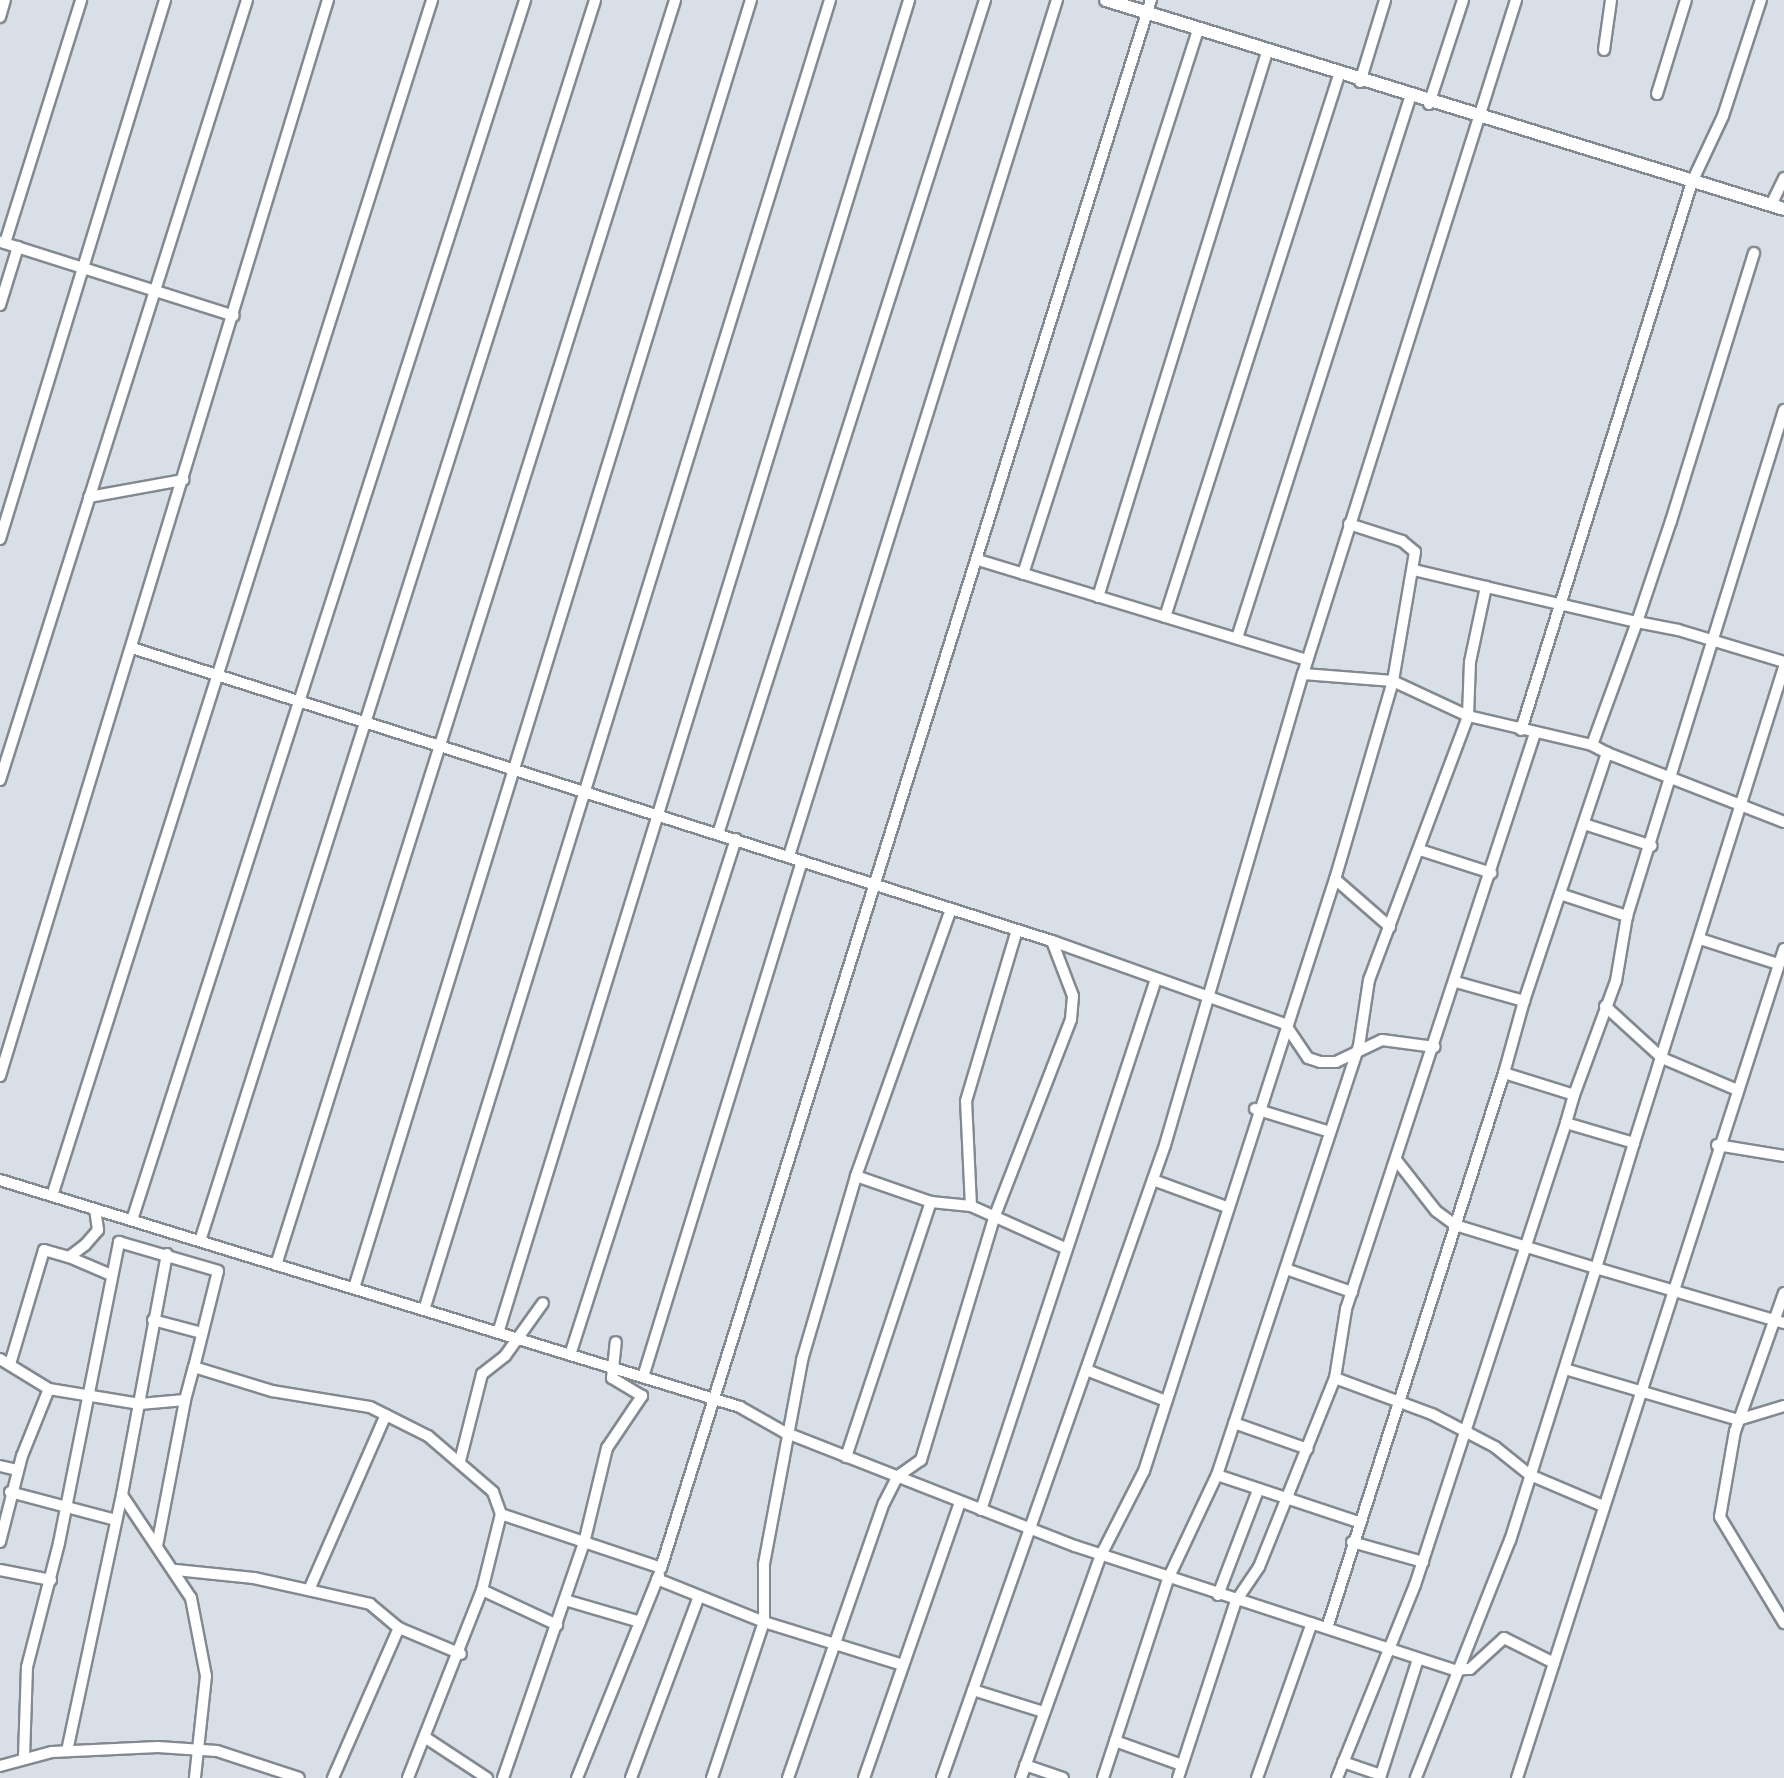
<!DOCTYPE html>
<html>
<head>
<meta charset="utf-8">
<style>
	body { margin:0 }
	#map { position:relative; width:1784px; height:1778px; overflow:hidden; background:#d8dfe7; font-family:Karla,sans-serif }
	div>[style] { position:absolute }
	.roads { filter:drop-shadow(2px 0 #838991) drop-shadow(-2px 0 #838991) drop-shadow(0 2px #838991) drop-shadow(0 -2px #838991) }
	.minor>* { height:10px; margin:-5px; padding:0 5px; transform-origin:5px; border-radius:5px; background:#fff }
	.tertiary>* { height:12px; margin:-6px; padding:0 6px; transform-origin:6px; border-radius:6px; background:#fff }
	span { translate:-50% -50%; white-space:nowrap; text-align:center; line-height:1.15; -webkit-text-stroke:5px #d8dfe7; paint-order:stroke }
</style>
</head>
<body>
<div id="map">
	<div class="roads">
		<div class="minor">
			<i style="left:0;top:17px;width:18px;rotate:-74deg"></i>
			<i style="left:1604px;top:50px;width:50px;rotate:-82deg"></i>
			<i style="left:1360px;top:82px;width:86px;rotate:-73deg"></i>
			<i style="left:1657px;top:94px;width:98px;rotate:-72.9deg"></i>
			<i style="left:1429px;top:104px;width:109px;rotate:-71.9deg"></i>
			<i style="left:1771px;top:205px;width:30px;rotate:-64deg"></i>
			<i style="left:1px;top:242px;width:244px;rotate:17.6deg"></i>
			<i style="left:5px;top:243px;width:255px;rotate:-72.6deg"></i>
			<i style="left:1754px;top:253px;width:281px;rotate:107.2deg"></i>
			<i style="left:1671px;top:521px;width:107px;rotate:108.6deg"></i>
			<i style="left:1637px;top:622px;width:131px;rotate:110.1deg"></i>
			<i style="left:1592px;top:745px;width:127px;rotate:-166.8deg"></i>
			<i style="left:1468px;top:716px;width:54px;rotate:-87.9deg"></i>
			<i style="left:1470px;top:662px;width:77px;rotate:-78deg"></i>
			<i style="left:1486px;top:587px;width:155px;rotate:13.1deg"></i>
			<i style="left:1637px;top:622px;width:42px;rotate:11deg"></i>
			<i style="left:1678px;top:630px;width:111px;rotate:16.8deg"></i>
			<i style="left:0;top:305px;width:61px;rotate:-72.8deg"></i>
			<i style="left:89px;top:497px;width:96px;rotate:-10.3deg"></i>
			<i style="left:1349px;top:524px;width:56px;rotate:17.8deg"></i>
			<i style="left:1402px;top:541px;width:17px;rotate:40deg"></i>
			<i style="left:1415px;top:552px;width:131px;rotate:99.7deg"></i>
			<i style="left:1393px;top:681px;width:206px;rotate:106.3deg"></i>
			<i style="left:1335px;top:879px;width:73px;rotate:41.1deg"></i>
			<i style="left:0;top:539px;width:564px;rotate:-72.98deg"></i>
			<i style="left:978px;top:560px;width:344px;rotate:16.9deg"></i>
			<i style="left:1414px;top:570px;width:74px;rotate:13.3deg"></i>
			<i style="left:1023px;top:574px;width:571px;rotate:-72.17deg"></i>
			<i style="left:1098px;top:597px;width:571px;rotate:-72.77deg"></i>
			<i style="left:1165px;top:617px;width:569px;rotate:-72.2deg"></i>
			<i style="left:1237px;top:638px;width:567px;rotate:-72.24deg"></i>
			<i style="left:132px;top:648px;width:966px;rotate:17.67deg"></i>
			<i style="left:1052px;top:941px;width:247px;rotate:19.6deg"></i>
			<i style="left:1285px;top:1024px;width:41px;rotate:55.9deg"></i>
			<i style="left:1308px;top:1058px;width:13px;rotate:18deg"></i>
			<i style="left:1320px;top:1062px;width:16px"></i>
			<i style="left:1336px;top:1062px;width:51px;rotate:-25.6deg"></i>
			<i style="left:1382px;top:1040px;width:53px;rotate:7.5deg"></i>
			<i style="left:1521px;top:730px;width:574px;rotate:-72.67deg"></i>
			<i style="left:1692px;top:182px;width:73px;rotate:-64.8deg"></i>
			<i style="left:1723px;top:116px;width:122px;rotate:-71.9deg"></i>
			<i style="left:1607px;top:753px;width:190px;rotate:21.3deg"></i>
			<i style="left:0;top:780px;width:818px;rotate:-72.43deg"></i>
			<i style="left:1584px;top:824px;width:71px;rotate:17.9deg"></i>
			<i style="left:718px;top:834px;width:876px;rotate:-72.25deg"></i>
			<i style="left:1420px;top:850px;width:75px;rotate:17.9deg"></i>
			<i style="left:789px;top:856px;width:897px;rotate:-72.62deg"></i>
			<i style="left:1560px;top:894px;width:71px;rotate:18.2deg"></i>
			<i style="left:1700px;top:939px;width:82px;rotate:17.8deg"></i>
			<i style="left:1456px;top:982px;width:71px;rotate:15.6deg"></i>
			<i style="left:1524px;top:1001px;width:75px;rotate:105.5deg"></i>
			<i style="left:1504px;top:1073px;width:73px;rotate:17.4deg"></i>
			<i style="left:1574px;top:1095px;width:29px;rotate:106deg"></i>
			<i style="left:1566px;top:1123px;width:71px;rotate:16.4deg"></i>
			<i style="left:1634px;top:1143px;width:131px;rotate:106.9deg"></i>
			<i style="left:1596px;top:1268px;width:196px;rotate:16.3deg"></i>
			<i style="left:1524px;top:1001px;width:262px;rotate:-71.5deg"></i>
			<i style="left:1607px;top:753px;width:17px;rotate:-152deg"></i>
			<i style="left:1605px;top:1006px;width:77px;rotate:42.4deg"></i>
			<i style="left:1662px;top:1058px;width:79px;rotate:23deg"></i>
			<i style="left:0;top:1076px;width:1125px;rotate:-73.05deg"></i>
			<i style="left:1574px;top:1095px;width:121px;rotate:-69.8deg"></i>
			<i style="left:1616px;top:981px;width:66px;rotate:-80.4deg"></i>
			<i style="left:1627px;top:916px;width:530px;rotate:-72.76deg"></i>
			<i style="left:1255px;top:1109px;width:78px;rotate:17deg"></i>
			<i style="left:1634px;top:1143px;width:499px;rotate:-72.5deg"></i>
			<i style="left:1717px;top:1145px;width:68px;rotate:9.3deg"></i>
			<i style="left:1397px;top:1161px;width:63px;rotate:52deg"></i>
			<i style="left:1436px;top:1211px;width:24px;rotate:36deg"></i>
			<i style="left:1455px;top:1225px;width:147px;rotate:17deg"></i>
			<i style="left:1596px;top:1268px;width:285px;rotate:107.5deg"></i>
			<i style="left:1510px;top:1540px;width:256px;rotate:111.6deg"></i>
			<i style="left:856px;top:1176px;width:79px;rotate:19.1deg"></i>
			<i style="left:931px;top:1202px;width:40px;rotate:5.7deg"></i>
			<i style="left:971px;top:1206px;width:105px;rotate:24.1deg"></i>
			<i style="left:0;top:1180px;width:774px;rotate:17.05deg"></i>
			<i style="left:740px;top:1407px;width:51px;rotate:29.6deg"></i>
			<i style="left:784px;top:1432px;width:313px;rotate:21.4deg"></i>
			<i style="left:1075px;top:1546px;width:399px;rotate:18.1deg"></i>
			<i style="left:1454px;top:1670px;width:16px;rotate:-4deg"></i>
			<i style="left:1470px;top:1669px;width:46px;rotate:-42.4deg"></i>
			<i style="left:1504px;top:1638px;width:56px;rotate:26.6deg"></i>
			<i style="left:1153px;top:1180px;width:76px;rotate:20.1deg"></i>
			<i style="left:52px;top:1196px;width:1255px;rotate:-72.37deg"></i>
			<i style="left:971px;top:1206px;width:105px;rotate:-92.7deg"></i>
			<i style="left:966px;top:1101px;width:175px;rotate:-73.4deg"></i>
			<i style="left:132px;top:1220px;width:1282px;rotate:-72.14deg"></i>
			<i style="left:200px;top:1241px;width:1302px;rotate:-72.34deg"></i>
			<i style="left:167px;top:1254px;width:245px;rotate:100.6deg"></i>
			<i style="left:122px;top:1495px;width:124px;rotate:56.2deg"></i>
			<i style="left:191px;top:1598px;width:79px;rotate:79.1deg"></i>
			<i style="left:206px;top:1676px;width:103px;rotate:96.2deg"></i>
			<i style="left:69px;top:1257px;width:43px;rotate:23deg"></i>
			<i style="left:276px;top:1265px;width:1326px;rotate:-72.49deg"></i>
			<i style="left:1286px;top:1269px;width:70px;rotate:19.2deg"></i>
			<i style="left:354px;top:1288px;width:1348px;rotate:-72.87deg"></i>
			<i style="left:1784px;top:1293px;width:146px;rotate:109.5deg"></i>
			<i style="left:1735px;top:1431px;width:87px;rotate:99.9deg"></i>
			<i style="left:1720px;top:1517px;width:124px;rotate:58.9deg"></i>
			<i style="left:424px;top:1310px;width:1371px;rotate:-72.78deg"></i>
			<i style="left:153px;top:1320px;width:51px;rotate:14.9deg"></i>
			<i style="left:498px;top:1333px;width:1395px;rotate:-72.86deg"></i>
			<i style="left:570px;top:1355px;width:542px;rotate:-72.17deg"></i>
			<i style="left:0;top:1359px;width:57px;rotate:31.5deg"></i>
			<i style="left:49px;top:1389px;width:92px;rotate:9.4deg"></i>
			<i style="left:140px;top:1404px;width:45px;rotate:-5.1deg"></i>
			<i style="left:185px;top:1400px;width:34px;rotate:-75deg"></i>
			<i style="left:10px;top:1364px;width:119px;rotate:-73.4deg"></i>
			<i style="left:44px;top:1250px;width:26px;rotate:16deg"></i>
			<i style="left:69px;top:1257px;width:20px;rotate:-37deg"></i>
			<i style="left:85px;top:1245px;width:20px;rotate:-49deg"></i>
			<i style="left:98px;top:1230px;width:21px;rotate:-98deg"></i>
			<i style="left:1565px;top:1369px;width:180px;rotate:16.4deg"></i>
			<i style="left:1738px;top:1420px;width:48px;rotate:-16.9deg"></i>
			<i style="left:1089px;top:1371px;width:83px;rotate:21.3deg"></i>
			<i style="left:643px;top:1377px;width:540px;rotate:-72.87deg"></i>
			<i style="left:1335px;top:1378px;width:103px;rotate:20.4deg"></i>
			<i style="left:1432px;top:1414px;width:71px;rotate:27.6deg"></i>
			<i style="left:1495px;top:1447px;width:45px;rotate:38.7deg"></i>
			<i style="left:1530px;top:1475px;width:79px;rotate:23deg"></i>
			<i style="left:1234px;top:1423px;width:78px;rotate:19.4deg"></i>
			<i style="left:846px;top:1457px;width:269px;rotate:-71.6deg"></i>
			<i style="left:460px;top:1461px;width:90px;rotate:-75.8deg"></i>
			<i style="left:482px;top:1374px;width:29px;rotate:-38deg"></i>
			<i style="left:505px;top:1356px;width:65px;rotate:-54.4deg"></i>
			<i style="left:0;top:1466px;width:17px;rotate:13deg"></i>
			<i style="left:1217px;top:1475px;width:149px;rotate:18.4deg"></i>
			<i style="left:10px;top:1492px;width:110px;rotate:14.8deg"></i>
			<i style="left:981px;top:1510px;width:559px;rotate:-71.76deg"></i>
			<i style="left:501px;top:1514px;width:169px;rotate:18.6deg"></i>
			<i style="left:661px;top:1568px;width:1643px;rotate:-72.65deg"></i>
			<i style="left:0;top:1542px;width:89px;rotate:-75.7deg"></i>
			<i style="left:22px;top:1456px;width:72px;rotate:-68.1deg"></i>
			<i style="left:1352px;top:1542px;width:74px;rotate:15.7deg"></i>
			<i style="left:157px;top:1546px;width:149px;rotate:-79.1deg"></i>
			<i style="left:0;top:1570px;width:52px;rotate:11.1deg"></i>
			<i style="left:176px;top:1570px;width:78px;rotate:5.9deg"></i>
			<i style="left:254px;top:1578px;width:119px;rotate:12.6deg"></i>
			<i style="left:370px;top:1604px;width:38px;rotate:40deg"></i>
			<i style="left:399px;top:1628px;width:67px;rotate:22.8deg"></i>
			<i style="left:657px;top:1579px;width:115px;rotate:21.9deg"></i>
			<i style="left:764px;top:1622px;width:145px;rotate:17.2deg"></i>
			<i style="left:309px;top:1590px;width:191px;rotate:-66.3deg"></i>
			<i style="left:482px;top:1590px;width:83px;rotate:25deg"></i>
			<i style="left:1218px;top:1595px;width:112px;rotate:-69.1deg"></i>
			<i style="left:565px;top:1600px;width:78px;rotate:16.3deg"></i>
			<i style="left:1327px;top:1628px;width:583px;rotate:-72.31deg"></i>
			<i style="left:973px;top:1690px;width:73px;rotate:17.4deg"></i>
			<i style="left:426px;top:1738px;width:73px;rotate:33.3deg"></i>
			<i style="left:1115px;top:1741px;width:71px;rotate:19.7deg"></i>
			<i style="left:67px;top:1751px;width:262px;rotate:-77.9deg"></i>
			<i style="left:24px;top:1757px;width:90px;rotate:-88.1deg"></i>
			<i style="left:27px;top:1667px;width:128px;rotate:-75.5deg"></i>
			<i style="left:59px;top:1543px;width:307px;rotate:-78.7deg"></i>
			<i style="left:119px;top:1242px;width:103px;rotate:16.3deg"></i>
			<i style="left:218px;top:1271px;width:99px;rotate:104deg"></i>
			<i style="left:194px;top:1367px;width:82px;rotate:17.1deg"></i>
			<i style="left:272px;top:1391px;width:99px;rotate:9.3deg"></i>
			<i style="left:370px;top:1407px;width:65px;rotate:26.6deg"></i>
			<i style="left:428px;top:1436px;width:86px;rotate:40.7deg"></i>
			<i style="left:493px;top:1492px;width:23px;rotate:70deg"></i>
			<i style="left:501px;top:1514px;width:78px;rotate:104deg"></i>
			<i style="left:482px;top:1590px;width:202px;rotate:111.5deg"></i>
			<i style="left:1343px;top:1762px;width:40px;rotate:18.9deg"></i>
			<i style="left:1025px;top:1765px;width:40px;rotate:18.9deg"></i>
			<i style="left:0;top:1766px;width:54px;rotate:-15.1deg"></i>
			<i style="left:52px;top:1752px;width:106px;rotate:-2.7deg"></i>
			<i style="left:158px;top:1747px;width:59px;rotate:3.9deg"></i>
			<i style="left:217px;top:1751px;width:86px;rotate:18.2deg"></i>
			<i style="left:333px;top:1778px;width:164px;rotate:-66.3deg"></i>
			<i style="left:503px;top:1778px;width:249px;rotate:-71deg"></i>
			<i style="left:584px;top:1543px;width:98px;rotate:-76.4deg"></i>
			<i style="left:607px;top:1448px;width:63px;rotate:-56.1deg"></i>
			<i style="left:642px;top:1396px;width:35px;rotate:-149deg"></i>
			<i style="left:612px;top:1378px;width:36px;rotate:-84deg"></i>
			<i style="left:577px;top:1778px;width:219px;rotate:-68deg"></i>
			<i style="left:631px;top:1778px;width:194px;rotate:-69.5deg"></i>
			<i style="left:712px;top:1778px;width:164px;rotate:-71.6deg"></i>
			<i style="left:764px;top:1622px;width:58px;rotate:-90deg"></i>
			<i style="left:764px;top:1564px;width:208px;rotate:-79.4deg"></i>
			<i style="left:802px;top:1360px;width:192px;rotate:-73.6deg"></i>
			<i style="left:856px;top:1176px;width:283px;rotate:-70.4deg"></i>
			<i style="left:788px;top:1778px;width:291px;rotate:-70.8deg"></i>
			<i style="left:884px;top:1503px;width:30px;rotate:-63deg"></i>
			<i style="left:898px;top:1476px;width:28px;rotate:-35deg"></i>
			<i style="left:921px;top:1460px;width:253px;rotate:-73.2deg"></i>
			<i style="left:994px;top:1218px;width:213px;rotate:-68.8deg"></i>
			<i style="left:1071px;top:1019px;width:23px;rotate:-85deg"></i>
			<i style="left:1073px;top:996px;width:59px;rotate:-110.9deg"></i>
			<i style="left:864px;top:1778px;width:292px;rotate:-70.8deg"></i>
			<i style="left:942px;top:1778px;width:671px;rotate:-70.59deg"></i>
			<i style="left:1165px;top:1145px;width:491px;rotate:-73.7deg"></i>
			<i style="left:1021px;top:1778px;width:237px;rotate:-70.3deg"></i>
			<i style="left:1101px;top:1555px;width:94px;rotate:-62.9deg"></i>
			<i style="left:1144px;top:1471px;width:622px;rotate:-72.12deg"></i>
			<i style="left:1103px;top:1778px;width:209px;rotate:-71.9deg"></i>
			<i style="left:1168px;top:1579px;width:115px;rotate:-64.8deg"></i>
			<i style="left:1217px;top:1475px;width:452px;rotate:-71.7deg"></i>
			<i style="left:1359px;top:1046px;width:67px;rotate:-81.4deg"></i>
			<i style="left:1369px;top:980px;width:282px;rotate:-69.4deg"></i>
			<i style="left:1468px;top:716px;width:83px;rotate:-155deg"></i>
			<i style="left:1393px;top:681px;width:90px;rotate:-175.6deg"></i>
			<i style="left:1303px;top:674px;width:707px;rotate:-72.46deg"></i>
			<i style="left:1178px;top:1778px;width:186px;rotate:-71.9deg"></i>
			<i style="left:1236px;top:1601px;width:41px;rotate:-55.9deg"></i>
			<i style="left:1259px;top:1567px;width:204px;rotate:-68.1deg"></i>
			<i style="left:1335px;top:1378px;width:70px;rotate:-80.9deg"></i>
			<i style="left:1346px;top:1309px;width:606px;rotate:-71.83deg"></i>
			<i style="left:1257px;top:1778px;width:164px;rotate:-70.5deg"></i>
			<i style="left:1337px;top:1778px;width:208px;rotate:-68deg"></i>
			<i style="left:1415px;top:1585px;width:486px;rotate:-71.9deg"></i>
			<i style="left:1380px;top:1778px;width:125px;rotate:-72.3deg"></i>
			<i style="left:1517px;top:1778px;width:871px;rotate:-72.15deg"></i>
		</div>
		<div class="tertiary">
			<i style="left:1106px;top:0;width:709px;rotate:17.13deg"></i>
		</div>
	</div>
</div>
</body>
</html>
